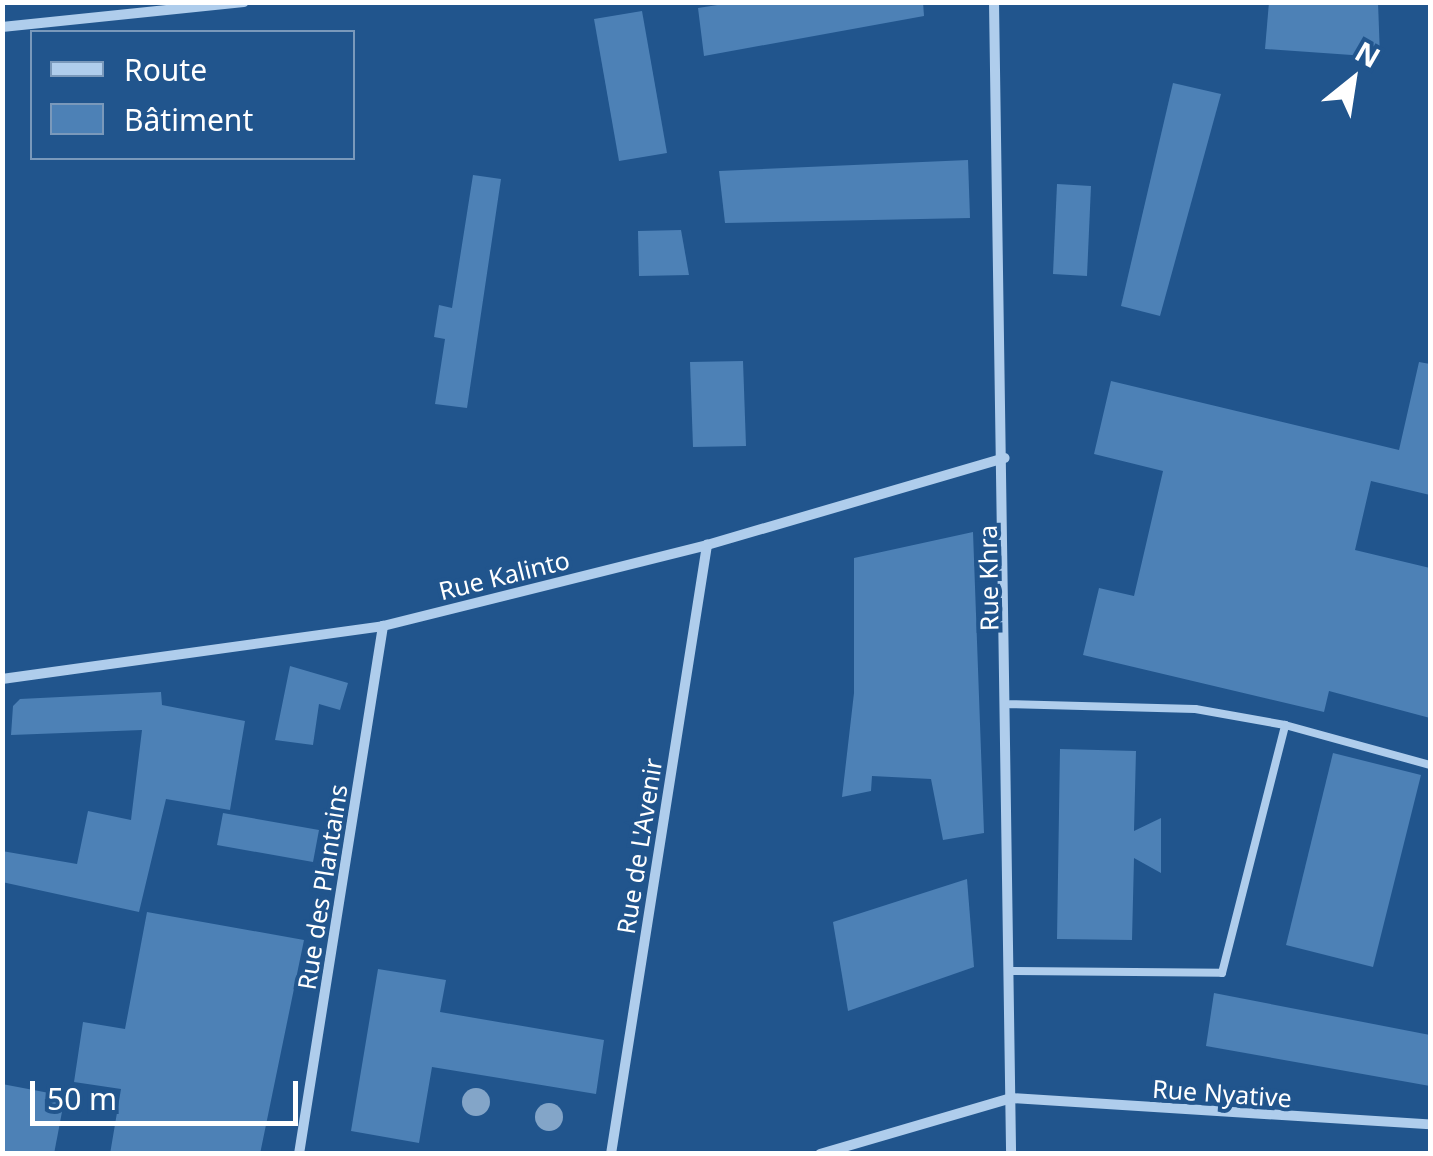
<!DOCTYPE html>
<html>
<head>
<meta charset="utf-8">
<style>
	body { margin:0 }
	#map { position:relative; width:1433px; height:1156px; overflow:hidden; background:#21558d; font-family:"Noto Sans",sans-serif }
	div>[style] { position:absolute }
	.building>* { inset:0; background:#4d81b6 }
	.service>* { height:8px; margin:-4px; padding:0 4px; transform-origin:4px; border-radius:4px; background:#afcdec }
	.minor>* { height:10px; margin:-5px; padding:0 5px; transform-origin:5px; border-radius:5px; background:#afcdec }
	.trees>* { width:28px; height:28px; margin:-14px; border-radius:50%; background:#83a5c8 }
	span { translate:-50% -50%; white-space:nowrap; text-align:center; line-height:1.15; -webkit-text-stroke:8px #21558d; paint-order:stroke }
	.street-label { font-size:25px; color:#fff }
	.frame { position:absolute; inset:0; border:5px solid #fff; pointer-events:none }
	.legend { position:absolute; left:30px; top:30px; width:325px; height:130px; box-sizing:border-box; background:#21558d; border:2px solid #7a99bb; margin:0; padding:12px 18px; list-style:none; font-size:30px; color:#fff }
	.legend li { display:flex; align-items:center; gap:20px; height:50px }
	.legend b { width:50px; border:2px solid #7a99bb }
	.north { position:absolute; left:1303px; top:30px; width:100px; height:100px; -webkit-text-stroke:8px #21558d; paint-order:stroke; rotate:30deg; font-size:28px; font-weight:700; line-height:40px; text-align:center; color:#fff }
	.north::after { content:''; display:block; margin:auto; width:35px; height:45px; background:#fff; clip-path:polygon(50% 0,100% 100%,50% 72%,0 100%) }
	.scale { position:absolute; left:30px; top:1081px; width:268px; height:45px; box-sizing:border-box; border:5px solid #fff; border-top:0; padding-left:12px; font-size:30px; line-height:35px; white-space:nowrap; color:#fff; -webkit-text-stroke:8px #21558d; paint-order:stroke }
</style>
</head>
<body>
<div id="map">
	<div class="building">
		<i style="clip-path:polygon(737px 2px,923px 2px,924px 16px,704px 56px,698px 8px)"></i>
		<i style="clip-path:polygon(1269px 2px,1378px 2px,1380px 57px,1265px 49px)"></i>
		<i style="clip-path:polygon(642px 11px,667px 153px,619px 161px,594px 19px)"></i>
		<i style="clip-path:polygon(1173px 83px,1221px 94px,1160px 316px,1121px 306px)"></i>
		<i style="clip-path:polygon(968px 160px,970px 218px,725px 223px,719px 171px)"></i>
		<i style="clip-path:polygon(473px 175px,501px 179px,467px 408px,435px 404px,445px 339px,434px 337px,439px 305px,452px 308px)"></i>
		<i style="clip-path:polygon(1057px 184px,1091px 186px,1087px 276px,1053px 274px)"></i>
		<i style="clip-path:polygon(681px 230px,689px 275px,639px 276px,638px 231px)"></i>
		<i style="clip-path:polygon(743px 361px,746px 446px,693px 447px,690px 362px)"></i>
		<i style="clip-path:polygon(1419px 362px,1430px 364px,1430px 495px,1371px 481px,1355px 550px,1430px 568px,1430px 718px,1329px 691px,1324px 712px,1083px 655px,1099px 588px,1134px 596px,1163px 471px,1094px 454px,1111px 381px,1399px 450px)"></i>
		<i style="clip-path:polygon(973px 532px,984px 833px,943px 840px,931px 779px,872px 776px,871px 791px,842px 797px,854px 693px,854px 558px)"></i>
		<i style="clip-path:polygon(290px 666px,348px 683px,340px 710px,319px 704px,313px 745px,275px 740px)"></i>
		<i style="clip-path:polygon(161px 692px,162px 705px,245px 721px,230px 810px,166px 799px,139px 912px,2px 882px,2px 851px,77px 864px,88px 811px,131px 820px,142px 730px,11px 735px,13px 706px,20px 699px)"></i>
		<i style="clip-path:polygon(1060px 749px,1136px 751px,1134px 831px,1161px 818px,1161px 873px,1134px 858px,1132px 940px,1057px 939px)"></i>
		<i style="clip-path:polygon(1333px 753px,1421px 775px,1373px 967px,1286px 945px)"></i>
		<i style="clip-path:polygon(223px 813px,319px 830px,313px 862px,217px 845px)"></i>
		<i style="clip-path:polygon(967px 879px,974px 967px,848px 1011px,833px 922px)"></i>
		<i style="clip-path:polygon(147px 912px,304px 940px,260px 1154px,110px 1154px,121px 1089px,74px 1082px,83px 1022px,125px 1029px)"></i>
		<i style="clip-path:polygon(378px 969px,446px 980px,440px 1012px,604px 1040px,596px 1094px,432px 1067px,419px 1143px,351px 1131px)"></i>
		<i style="clip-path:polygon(1214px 993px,1430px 1035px,1430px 1086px,1206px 1046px)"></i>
		<i style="clip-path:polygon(2px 1084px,65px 1096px,54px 1154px,2px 1154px)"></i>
	</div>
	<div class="service">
		<i style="left:1285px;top:725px;width:150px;rotate:15.4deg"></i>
		<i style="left:1010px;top:971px;width:212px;rotate:0.5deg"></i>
		<i style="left:1222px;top:973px;width:256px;rotate:-75.7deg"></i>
		<i style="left:1285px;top:725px;width:91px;rotate:-169.9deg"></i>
		<i style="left:1195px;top:709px;width:185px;rotate:-178.5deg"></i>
	</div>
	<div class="minor">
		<i style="left:994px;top:2px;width:1152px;rotate:89.15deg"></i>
		<i style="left:2px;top:27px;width:243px;rotate:-5.9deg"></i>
		<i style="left:2px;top:679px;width:385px;rotate:-7.9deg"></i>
		<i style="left:383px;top:626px;width:334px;rotate:-14deg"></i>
		<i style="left:707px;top:545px;width:310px;rotate:-16.3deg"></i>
		<i style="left:299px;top:1154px;width:535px;rotate:-80.96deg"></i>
		<i style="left:611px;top:1154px;width:617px;rotate:-81.04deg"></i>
		<i style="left:820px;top:1154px;width:199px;rotate:-16.3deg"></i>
		<i style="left:1011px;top:1098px;width:420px;rotate:3.6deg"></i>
	</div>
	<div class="trees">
		<i style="left:476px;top:1102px"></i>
		<i style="left:549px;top:1117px"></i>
	</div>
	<div class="street-label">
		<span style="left:504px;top:575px;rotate:-14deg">Rue Kalinto</span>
		<span style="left:988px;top:578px;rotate:-91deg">Rue Khra</span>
		<span style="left:639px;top:846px;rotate:-81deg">Rue de L'Avenir</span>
		<span style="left:322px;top:887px;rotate:-81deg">Rue des Plantains</span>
		<span style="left:1222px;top:1093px;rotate:4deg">Rue Nyative</span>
	</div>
	<div class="frame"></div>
	<ul class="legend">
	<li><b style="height:12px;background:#afcdec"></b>Route</li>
	<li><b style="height:28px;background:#4d81b6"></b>Bâtiment</li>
	</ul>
	<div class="north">N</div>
	<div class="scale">50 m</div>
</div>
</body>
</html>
